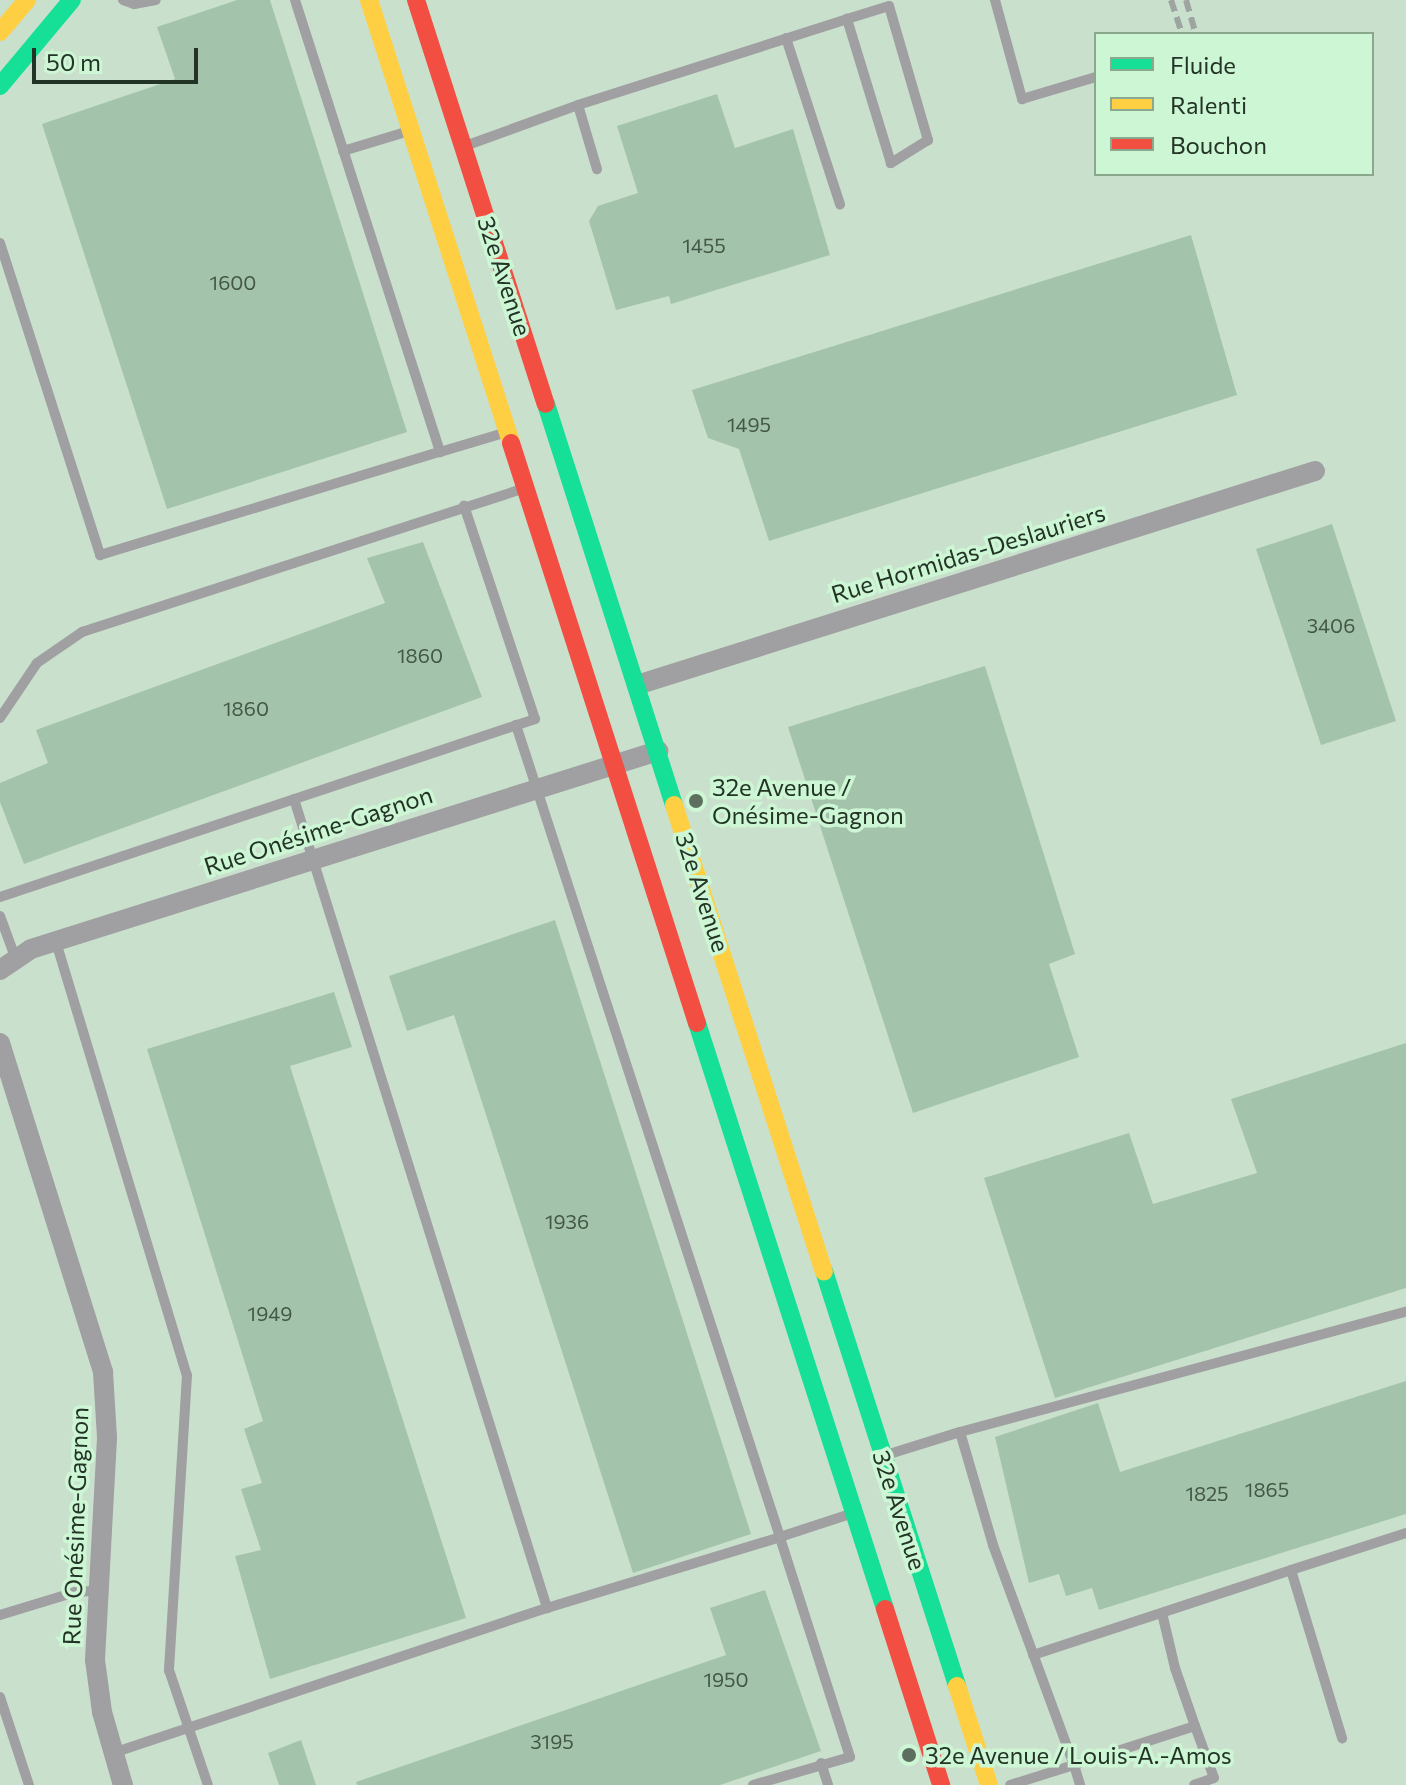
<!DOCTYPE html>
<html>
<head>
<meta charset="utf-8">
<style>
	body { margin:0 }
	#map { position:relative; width:1406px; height:1785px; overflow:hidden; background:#c9e0cd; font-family:Commissioner,sans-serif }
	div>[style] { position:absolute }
	.building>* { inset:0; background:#a4c3ab }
	.lane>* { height:10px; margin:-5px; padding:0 5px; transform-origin:5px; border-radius:5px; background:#a09fa1 }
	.street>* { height:20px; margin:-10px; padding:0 10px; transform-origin:10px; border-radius:10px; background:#a09fa1 }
	.fast>* { height:18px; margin:-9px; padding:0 9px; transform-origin:9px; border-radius:9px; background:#16e098 }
	.slow>* { height:18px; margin:-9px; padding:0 9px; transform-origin:9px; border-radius:9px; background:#ffcf43 }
	.jam>* { height:18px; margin:-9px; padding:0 9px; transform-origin:9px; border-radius:9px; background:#f24e42 }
	.rail>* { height:6px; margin-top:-3px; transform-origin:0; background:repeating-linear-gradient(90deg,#9ea49f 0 12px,transparent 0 18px) }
	.dots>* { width:22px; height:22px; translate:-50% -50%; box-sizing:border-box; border:4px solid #cdf6d4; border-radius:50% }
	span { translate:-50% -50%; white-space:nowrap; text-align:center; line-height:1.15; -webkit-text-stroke:7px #cdf6d4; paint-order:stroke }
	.number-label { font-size:20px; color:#435747 }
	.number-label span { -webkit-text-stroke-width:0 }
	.street-label { font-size:24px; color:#233326 }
	.poi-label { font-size:24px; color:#233326 }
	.left { translate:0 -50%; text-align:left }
	.legend { position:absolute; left:1094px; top:32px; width:280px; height:144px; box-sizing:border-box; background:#cdf6d4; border:2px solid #89a88e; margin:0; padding:10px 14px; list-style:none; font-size:24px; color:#233326 }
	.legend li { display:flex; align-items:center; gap:16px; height:40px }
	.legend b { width:40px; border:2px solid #89a88e }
	.scale { position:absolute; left:32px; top:48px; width:166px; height:36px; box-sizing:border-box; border:4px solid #233326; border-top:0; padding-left:10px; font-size:24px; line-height:28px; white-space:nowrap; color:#233326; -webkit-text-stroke:6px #cdf6d4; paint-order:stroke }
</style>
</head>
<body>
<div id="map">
	<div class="building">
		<i style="clip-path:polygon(237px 0,270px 0,407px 432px,167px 509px,42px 124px,175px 79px,157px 27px)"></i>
		<i style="clip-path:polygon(717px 94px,735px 148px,793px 129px,830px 255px,671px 304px,669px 296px,616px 310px,589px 221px,598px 206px,638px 193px,617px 126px)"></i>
		<i style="clip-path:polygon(1191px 235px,1237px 395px,769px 541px,739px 449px,708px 438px,692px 390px)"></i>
		<i style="clip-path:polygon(1332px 524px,1396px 721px,1321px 745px,1256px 549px)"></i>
		<i style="clip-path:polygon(423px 542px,482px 697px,24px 864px,0 802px,0 783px,48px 763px,36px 730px,385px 603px,367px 558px)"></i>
		<i style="clip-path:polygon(985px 666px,1075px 954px,1049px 964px,1079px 1057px,913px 1113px,788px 727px)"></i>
		<i style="clip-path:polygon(555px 920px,751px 1534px,633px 1573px,454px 1015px,407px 1031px,389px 976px)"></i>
		<i style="clip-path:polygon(334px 992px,352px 1047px,290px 1066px,466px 1618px,270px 1679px,235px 1556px,261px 1550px,241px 1489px,262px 1483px,244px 1429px,263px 1421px,147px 1049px)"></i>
		<i style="clip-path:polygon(1406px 1043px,1406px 1288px,1055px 1398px,984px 1178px,1129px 1133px,1153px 1204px,1257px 1173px,1231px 1099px)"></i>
		<i style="clip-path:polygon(1406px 1381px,1406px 1514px,1099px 1610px,1092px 1588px,1066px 1596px,1059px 1574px,1029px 1583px,995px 1437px,1098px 1403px,1120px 1472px)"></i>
		<i style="clip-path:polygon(765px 1590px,821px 1751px,720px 1785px,357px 1785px,356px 1782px,726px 1655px,710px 1608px)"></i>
		<i style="clip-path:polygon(301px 1740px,316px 1785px,279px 1785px,268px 1753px)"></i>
	</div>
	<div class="lane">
		<i style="left:123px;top:0;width:12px;rotate:20deg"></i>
		<i style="left:134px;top:4px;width:22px;rotate:-10deg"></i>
		<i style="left:295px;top:0;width:475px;rotate:72.2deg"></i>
		<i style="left:440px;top:452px;width:70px;rotate:-16.6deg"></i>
		<i style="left:995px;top:0;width:103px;rotate:74.7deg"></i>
		<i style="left:1022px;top:99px;width:77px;rotate:-16.6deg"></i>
		<i style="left:889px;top:6px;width:140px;rotate:73.8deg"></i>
		<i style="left:928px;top:140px;width:44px;rotate:148.1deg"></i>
		<i style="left:891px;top:163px;width:151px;rotate:-107deg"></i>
		<i style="left:847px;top:19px;width:44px;rotate:-17.2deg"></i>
		<i style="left:786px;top:38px;width:175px;rotate:72deg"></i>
		<i style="left:578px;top:105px;width:67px;rotate:73.5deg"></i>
		<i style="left:465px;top:146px;width:120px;rotate:-19.9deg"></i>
		<i style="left:578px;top:105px;width:282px;rotate:-17.7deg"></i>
		<i style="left:343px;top:151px;width:69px;rotate:-16.9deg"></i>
		<i style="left:0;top:243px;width:328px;rotate:72.2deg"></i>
		<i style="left:100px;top:555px;width:355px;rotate:-16.9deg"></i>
		<i style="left:0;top:718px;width:66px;rotate:-56.1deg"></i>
		<i style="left:37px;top:663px;width:55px;rotate:-34.6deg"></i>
		<i style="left:82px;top:632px;width:465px;rotate:-18deg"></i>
		<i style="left:294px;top:799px;width:848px;rotate:72.63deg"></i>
		<i style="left:547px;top:1608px;width:244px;rotate:-16.9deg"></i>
		<i style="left:780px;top:1537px;width:854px;rotate:-108.01deg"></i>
		<i style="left:0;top:897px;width:564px;rotate:-18.4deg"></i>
		<i style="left:535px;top:719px;width:225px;rotate:-108.4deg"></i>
		<i style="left:0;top:916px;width:44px;rotate:69.9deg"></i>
		<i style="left:56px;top:942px;width:452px;rotate:73.2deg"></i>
		<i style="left:187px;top:1375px;width:296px;rotate:93.5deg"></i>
		<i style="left:169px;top:1670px;width:121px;rotate:71.3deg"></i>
		<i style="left:960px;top:1432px;width:462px;rotate:-15.1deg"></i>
		<i style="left:886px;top:1455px;width:77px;rotate:-17.3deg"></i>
		<i style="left:960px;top:1432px;width:118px;rotate:73.7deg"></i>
		<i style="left:993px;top:1545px;width:234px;rotate:69.8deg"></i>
		<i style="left:1074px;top:1765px;width:127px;rotate:-17.9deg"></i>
		<i style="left:1195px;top:1726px;width:55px;rotate:69.9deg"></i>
		<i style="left:1214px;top:1778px;width:21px;rotate:161deg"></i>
		<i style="left:1291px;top:1570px;width:121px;rotate:-17.8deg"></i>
		<i style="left:1162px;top:1613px;width:57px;rotate:76.7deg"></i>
		<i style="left:1175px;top:1668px;width:61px;rotate:71deg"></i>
		<i style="left:0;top:1615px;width:78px;rotate:-17deg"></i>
		<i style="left:75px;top:1592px;width:22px;rotate:-3deg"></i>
		<i style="left:1033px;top:1655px;width:272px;rotate:-18.2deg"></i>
		<i style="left:1291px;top:1570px;width:176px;rotate:73.1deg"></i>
		<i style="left:0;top:1697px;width:93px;rotate:71.8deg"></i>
		<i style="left:113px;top:1753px;width:458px;rotate:-18.5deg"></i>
		<i style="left:821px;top:1763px;width:23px;rotate:72deg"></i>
		<i style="left:753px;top:1785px;width:101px;rotate:-16.1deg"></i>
		<i style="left:850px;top:1757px;width:231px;rotate:-107.7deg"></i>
		<i style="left:780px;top:1537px;width:74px;rotate:-18.2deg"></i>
		<i style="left:1010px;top:1785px;width:67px;rotate:-17.4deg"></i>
		<i style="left:1074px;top:1765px;width:21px;rotate:73deg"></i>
	</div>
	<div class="street">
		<i style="left:637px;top:685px;width:711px;rotate:-17.52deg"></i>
		<i style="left:0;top:970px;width:37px;rotate:-34deg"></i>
		<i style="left:31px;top:949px;width:658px;rotate:-17.53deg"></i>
		<i style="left:0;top:1043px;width:345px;rotate:72.6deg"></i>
		<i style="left:103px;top:1372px;width:66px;rotate:86.5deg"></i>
		<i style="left:107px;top:1438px;width:222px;rotate:93.1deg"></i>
		<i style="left:95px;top:1660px;width:52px;rotate:82.3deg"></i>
		<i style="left:102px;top:1712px;width:76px;rotate:74deg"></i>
	</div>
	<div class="fast">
		<i style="left:0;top:86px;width:112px;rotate:-50.1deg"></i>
		<i style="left:546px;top:404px;width:421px;rotate:72.3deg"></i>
		<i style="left:697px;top:1023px;width:615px;rotate:72.21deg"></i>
		<i style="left:824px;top:1271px;width:436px;rotate:72.2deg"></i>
	</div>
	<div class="slow">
		<i style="left:369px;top:0;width:465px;rotate:72.2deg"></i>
		<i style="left:0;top:32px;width:42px;rotate:-49.8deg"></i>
		<i style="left:674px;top:805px;width:490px;rotate:72.2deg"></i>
		<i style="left:957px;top:1686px;width:104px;rotate:72.1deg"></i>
	</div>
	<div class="jam">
		<i style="left:416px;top:0;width:424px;rotate:72.2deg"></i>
		<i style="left:511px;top:443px;width:609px;rotate:72.22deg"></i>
		<i style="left:885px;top:1609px;width:185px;rotate:72.3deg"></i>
	</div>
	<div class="rail">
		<i style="left:1171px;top:0;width:36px;rotate:72deg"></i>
		<i style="left:1186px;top:0;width:35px;rotate:74deg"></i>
	</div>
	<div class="dots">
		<i style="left:696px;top:801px;background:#5d7060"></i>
		<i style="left:909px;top:1755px;background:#5d7060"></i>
	</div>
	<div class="number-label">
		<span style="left:704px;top:245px">1455</span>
		<span style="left:233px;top:282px">1600</span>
		<span style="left:749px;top:424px">1495</span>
		<span style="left:1331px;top:625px">3406</span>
		<span style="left:420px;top:655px">1860</span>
		<span style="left:246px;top:708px">1860</span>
		<span style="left:567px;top:1221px">1936</span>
		<span style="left:270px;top:1313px">1949</span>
		<span style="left:1267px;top:1489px">1865</span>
		<span style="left:1207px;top:1493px">1825</span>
		<span style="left:726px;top:1679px">1950</span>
		<span style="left:552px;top:1741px">3195</span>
	</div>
	<div class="street-label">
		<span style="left:505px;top:276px;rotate:72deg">32e Avenue</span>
		<span style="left:968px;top:553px;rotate:-17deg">Rue Hormidas-Deslauriers</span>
		<span style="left:318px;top:830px;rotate:-18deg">Rue Onésime-Gagnon</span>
		<span style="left:703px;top:892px;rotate:72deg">32e Avenue</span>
		<span style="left:900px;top:1510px;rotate:72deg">32e Avenue</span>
		<span style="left:75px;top:1526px;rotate:-88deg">Rue Onésime-Gagnon</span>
	</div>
	<div class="poi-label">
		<span class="left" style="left:712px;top:801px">32e Avenue /<br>Onésime-Gagnon</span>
		<span class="left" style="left:925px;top:1755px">32e Avenue / Louis-A.-Amos</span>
	</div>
	<ul class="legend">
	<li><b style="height:10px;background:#16e098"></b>Fluide</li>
	<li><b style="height:10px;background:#ffcf43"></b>Ralenti</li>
	<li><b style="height:10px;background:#f24e42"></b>Bouchon</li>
	</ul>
	<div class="scale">50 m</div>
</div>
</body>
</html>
